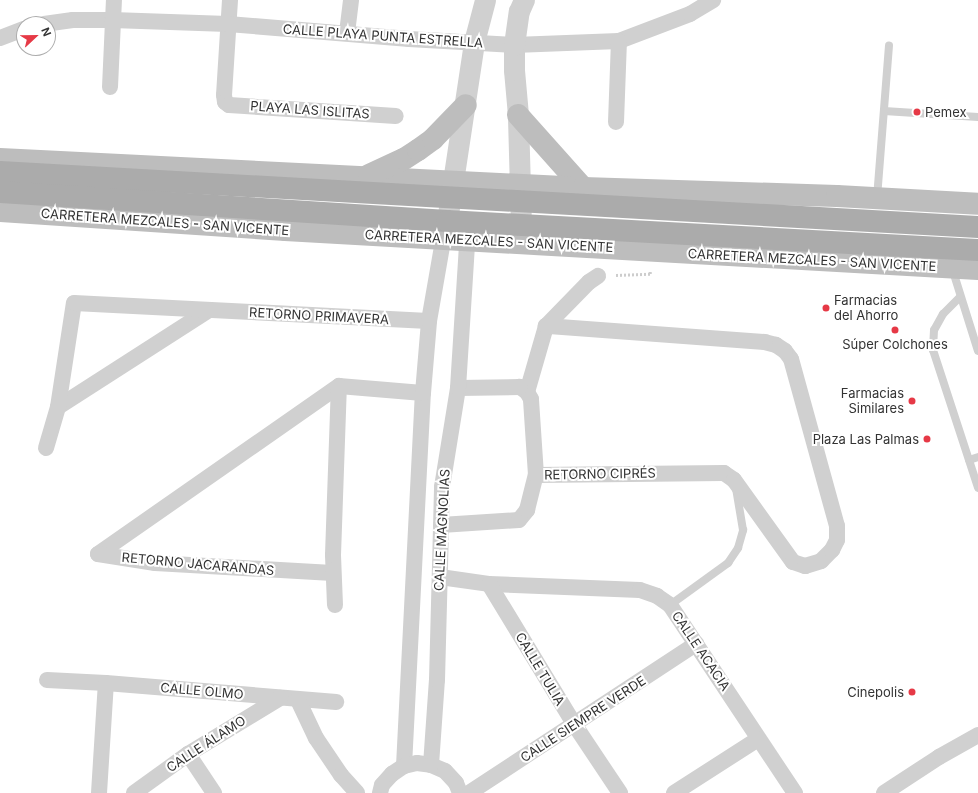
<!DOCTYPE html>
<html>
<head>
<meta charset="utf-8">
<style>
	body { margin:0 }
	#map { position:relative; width:978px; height:793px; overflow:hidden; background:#fff; font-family:Inter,sans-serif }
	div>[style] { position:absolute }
	.path>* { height:2.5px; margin-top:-1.25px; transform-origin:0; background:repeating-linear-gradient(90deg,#cdcdcd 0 2px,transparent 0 4px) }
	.service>* { height:8px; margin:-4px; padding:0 4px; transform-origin:4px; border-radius:4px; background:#d0d0d0 }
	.minor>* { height:16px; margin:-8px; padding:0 8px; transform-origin:8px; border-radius:8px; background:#d0d0d0 }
	.tertiary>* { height:21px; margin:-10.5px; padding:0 10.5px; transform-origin:10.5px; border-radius:10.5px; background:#d0d0d0 }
	.secondary>* { height:22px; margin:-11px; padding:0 11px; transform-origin:11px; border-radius:11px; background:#bdbdbd }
	.primary>* { height:22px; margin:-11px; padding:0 11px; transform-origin:11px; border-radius:11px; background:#ababab }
	.dots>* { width:11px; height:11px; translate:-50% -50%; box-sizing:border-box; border:2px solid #fff; border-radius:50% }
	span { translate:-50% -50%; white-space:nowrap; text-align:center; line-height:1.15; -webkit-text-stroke:4px #fff; paint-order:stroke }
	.street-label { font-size:13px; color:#333 }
	.poi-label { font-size:13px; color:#333 }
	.left { translate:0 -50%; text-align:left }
	.right { translate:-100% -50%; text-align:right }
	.north { position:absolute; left:16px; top:16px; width:40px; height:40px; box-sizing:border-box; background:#fff; border:1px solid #adadad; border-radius:50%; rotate:68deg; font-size:11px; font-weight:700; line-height:16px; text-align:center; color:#333 }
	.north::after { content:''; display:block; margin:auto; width:14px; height:18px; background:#e63946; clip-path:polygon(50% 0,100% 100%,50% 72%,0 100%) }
</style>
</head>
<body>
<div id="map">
	<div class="path">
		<i style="left:616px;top:275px;width:34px;rotate:-2deg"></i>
		<i style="left:650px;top:274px;width:3px;rotate:-90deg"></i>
	</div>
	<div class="service">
		<i style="left:884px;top:111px;width:94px;rotate:3.7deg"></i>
		<i style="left:877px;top:198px;width:153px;rotate:-85.5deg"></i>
		<i style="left:952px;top:268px;width:87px;rotate:72.6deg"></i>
		<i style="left:960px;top:297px;width:24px;rotate:135deg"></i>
		<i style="left:943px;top:314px;width:18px;rotate:119deg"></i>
		<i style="left:934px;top:330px;width:20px;rotate:93deg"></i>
		<i style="left:933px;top:350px;width:145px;rotate:71.9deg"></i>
		<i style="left:969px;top:460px;width:9px;rotate:-18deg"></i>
		<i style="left:670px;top:605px;width:72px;rotate:-35.9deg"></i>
		<i style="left:728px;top:563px;width:18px;rotate:-56deg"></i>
		<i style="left:738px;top:548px;width:19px;rotate:-74deg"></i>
		<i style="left:743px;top:530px;width:43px;rotate:-99.5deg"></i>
	</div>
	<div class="minor">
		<i style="left:230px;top:0;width:95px;rotate:93.6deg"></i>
		<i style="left:224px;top:95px;width:7px;rotate:82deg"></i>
		<i style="left:225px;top:102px;width:5px;rotate:37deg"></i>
		<i style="left:229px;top:105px;width:167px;rotate:3.8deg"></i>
		<i style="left:44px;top:24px;width:29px;rotate:-8deg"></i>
		<i style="left:73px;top:20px;width:39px"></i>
		<i style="left:112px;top:20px;width:116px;rotate:2deg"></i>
		<i style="left:228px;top:24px;width:182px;rotate:4.7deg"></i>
		<i style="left:409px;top:39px;width:105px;rotate:3.3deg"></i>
		<i style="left:514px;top:45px;width:105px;rotate:-2.2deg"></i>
		<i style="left:619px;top:41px;width:76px;rotate:-20.8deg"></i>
		<i style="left:690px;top:14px;width:27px;rotate:-31deg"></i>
		<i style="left:347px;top:33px;width:33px;rotate:-83deg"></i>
		<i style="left:0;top:38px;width:26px;rotate:-21deg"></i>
		<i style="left:110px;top:87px;width:87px;rotate:-87.4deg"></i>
		<i style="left:616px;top:122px;width:81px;rotate:-87.9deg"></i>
		<i style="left:527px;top:392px;width:69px;rotate:-73.9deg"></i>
		<i style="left:546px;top:326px;width:62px;rotate:-45.7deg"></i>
		<i style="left:589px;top:282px;width:11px;rotate:-34deg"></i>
		<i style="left:58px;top:407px;width:179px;rotate:-32.7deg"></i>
		<i style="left:46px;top:448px;width:43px;rotate:-73.7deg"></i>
		<i style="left:58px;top:407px;width:105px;rotate:-81.3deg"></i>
		<i style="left:74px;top:303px;width:355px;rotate:2.9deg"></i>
		<i style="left:536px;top:475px;width:188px;rotate:-0.6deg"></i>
		<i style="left:724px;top:473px;width:12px;rotate:35deg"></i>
		<i style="left:734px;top:480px;width:101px;rotate:54.3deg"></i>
		<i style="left:793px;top:562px;width:13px;rotate:18deg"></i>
		<i style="left:805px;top:566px;width:17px;rotate:-17deg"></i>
		<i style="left:821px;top:561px;width:16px;rotate:-45deg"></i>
		<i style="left:832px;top:550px;width:11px;rotate:-63deg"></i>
		<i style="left:837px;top:540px;width:14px;rotate:-90deg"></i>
		<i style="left:837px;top:526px;width:173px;rotate:-105.4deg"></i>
		<i style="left:791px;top:359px;width:10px;rotate:-127deg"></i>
		<i style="left:785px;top:351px;width:11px;rotate:-146deg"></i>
		<i style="left:776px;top:345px;width:11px;rotate:-165deg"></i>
		<i style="left:765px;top:342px;width:220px;rotate:-175.8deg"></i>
		<i style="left:441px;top:525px;width:78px;rotate:-3.7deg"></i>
		<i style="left:519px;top:520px;width:13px;rotate:-51deg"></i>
		<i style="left:527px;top:510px;width:36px;rotate:-76deg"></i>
		<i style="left:536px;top:475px;width:76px;rotate:-93.8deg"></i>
		<i style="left:531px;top:399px;width:8px;rotate:-120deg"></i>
		<i style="left:527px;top:392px;width:9px;rotate:-144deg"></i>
		<i style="left:520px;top:387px;width:62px;rotate:179.1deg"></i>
		<i style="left:98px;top:554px;width:294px;rotate:-34.9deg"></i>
		<i style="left:339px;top:386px;width:84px;rotate:4.8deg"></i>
		<i style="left:98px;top:554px;width:58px;rotate:9deg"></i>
		<i style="left:155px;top:563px;width:178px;rotate:3.2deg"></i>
		<i style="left:440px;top:577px;width:49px;rotate:8.1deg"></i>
		<i style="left:489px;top:584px;width:151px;rotate:2.3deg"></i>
		<i style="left:640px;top:590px;width:18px;rotate:19deg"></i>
		<i style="left:657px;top:596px;width:16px;rotate:35deg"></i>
		<i style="left:670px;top:605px;width:226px;rotate:56.4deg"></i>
		<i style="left:489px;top:584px;width:164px;rotate:58.7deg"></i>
		<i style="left:574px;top:724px;width:83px;rotate:56.3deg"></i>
		<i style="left:335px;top:605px;width:50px;rotate:-92.3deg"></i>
		<i style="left:333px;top:555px;width:169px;rotate:-88deg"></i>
		<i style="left:47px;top:680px;width:59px;rotate:2.9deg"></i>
		<i style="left:106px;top:683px;width:231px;rotate:4.7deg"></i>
		<i style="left:298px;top:700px;width:42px;rotate:64.7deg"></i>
		<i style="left:316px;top:738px;width:45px;rotate:56deg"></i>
		<i style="left:341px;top:775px;width:24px;rotate:48deg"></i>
		<i style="left:188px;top:754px;width:47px;rotate:56.3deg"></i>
		<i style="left:431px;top:765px;width:85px;rotate:-86deg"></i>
		<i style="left:437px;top:680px;width:193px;rotate:-88.5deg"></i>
		<i style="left:442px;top:487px;width:100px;rotate:-80.8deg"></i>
		<i style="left:458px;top:388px;width:158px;rotate:-86.4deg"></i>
		<i style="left:404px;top:766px;width:373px;rotate:-87.1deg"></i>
		<i style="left:423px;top:393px;width:72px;rotate:-85.2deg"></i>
		<i style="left:429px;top:321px;width:93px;rotate:-80.1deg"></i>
		<i style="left:99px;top:793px;width:110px;rotate:-86.4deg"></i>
		<i style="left:134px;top:793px;width:67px;rotate:-35.8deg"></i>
		<i style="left:188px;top:754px;width:108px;rotate:-31.3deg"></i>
		<i style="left:380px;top:793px;width:8px;rotate:-76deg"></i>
		<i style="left:382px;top:785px;width:15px;rotate:-48deg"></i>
		<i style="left:392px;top:774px;width:14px;rotate:-34deg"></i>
		<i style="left:404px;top:766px;width:13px;rotate:-13deg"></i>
		<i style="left:417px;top:763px;width:14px;rotate:8deg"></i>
		<i style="left:431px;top:765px;width:15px;rotate:23deg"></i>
		<i style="left:445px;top:771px;width:16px;rotate:47deg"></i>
		<i style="left:456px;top:783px;width:11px;rotate:68deg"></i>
		<i style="left:469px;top:793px;width:272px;rotate:-33.3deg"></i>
		<i style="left:674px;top:793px;width:100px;rotate:-32.7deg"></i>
		<i style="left:884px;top:793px;width:66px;rotate:-33.2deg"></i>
		<i style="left:939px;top:757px;width:45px;rotate:-29.4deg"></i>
	</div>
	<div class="tertiary">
		<i style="left:447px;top:221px;width:181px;rotate:-81.4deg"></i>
		<i style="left:474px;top:42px;width:43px;rotate:-75.3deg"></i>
		<i style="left:521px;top:225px;width:110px;rotate:-91.6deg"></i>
		<i style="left:518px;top:115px;width:45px;rotate:-95.1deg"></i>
		<i style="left:514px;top:70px;width:25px;rotate:-90deg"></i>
		<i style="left:514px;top:45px;width:34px;rotate:-82deg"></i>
		<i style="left:519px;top:11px;width:12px;rotate:-66deg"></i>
	</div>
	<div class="secondary">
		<i style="left:518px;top:115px;width:98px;rotate:48.3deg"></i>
		<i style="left:0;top:159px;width:584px;rotate:2.85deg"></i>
		<i style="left:583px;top:188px;width:254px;rotate:1.8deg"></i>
		<i style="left:837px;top:196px;width:141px;rotate:3.2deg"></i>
		<i style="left:369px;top:175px;width:38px;rotate:-25deg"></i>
		<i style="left:404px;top:159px;width:17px;rotate:-33deg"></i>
		<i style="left:418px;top:150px;width:19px;rotate:-36deg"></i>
		<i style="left:433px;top:139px;width:47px;rotate:-45.9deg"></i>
		<i style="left:0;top:211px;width:286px;rotate:3.8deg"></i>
		<i style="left:285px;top:230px;width:694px;rotate:3.22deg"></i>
	</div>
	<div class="primary">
		<i style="left:0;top:172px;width:980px;rotate:3.22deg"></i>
		<i style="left:0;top:192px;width:448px;rotate:3.7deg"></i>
		<i style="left:447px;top:221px;width:532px;rotate:3.13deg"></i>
	</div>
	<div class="dots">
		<i style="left:917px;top:112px;background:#e63946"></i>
		<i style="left:826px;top:308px;background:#e63946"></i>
		<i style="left:895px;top:330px;background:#e63946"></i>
		<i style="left:912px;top:401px;background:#e63946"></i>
		<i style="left:927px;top:439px;background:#e63946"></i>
		<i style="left:912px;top:692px;background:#e63946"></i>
	</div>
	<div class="street-label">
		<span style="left:383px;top:36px;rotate:4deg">CALLE PLAYA PUNTA ESTRELLA</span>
		<span style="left:310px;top:110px;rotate:4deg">PLAYA LAS ISLITAS</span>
		<span style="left:165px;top:222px;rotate:4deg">CARRETERA MEZCALES - SAN VICENTE</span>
		<span style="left:489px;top:241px;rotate:3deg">CARRETERA MEZCALES - SAN VICENTE</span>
		<span style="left:812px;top:260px;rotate:3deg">CARRETERA MEZCALES - SAN VICENTE</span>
		<span style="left:319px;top:316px;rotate:3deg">RETORNO PRIMAVERA</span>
		<span style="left:600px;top:474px;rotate:-1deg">RETORNO CIPRÉS</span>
		<span style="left:442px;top:530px;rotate:-87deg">CALLE MAGNOLIAS</span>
		<span style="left:198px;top:564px;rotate:5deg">RETORNO JACARANDAS</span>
		<span style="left:701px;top:651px;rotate:56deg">CALLE ACACIA</span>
		<span style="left:540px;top:669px;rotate:59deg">CALLE TULIA</span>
		<span style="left:202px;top:691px;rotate:5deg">CALLE OLMO</span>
		<span style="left:583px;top:719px;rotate:-33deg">CALLE SIEMPRE VERDE</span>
		<span style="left:206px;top:744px;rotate:-33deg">CALLE ÁLAMO</span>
	</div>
	<div class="poi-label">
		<span class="left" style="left:925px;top:112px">Pemex</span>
		<span class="left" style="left:834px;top:308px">Farmacias<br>del Ahorro</span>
		<span style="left:895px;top:344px">Súper Colchones</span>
		<span class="right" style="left:904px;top:401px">Farmacias<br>Similares</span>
		<span class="right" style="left:919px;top:439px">Plaza Las Palmas</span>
		<span class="right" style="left:904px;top:692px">Cinepolis</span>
	</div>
	<div class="north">N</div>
</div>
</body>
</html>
